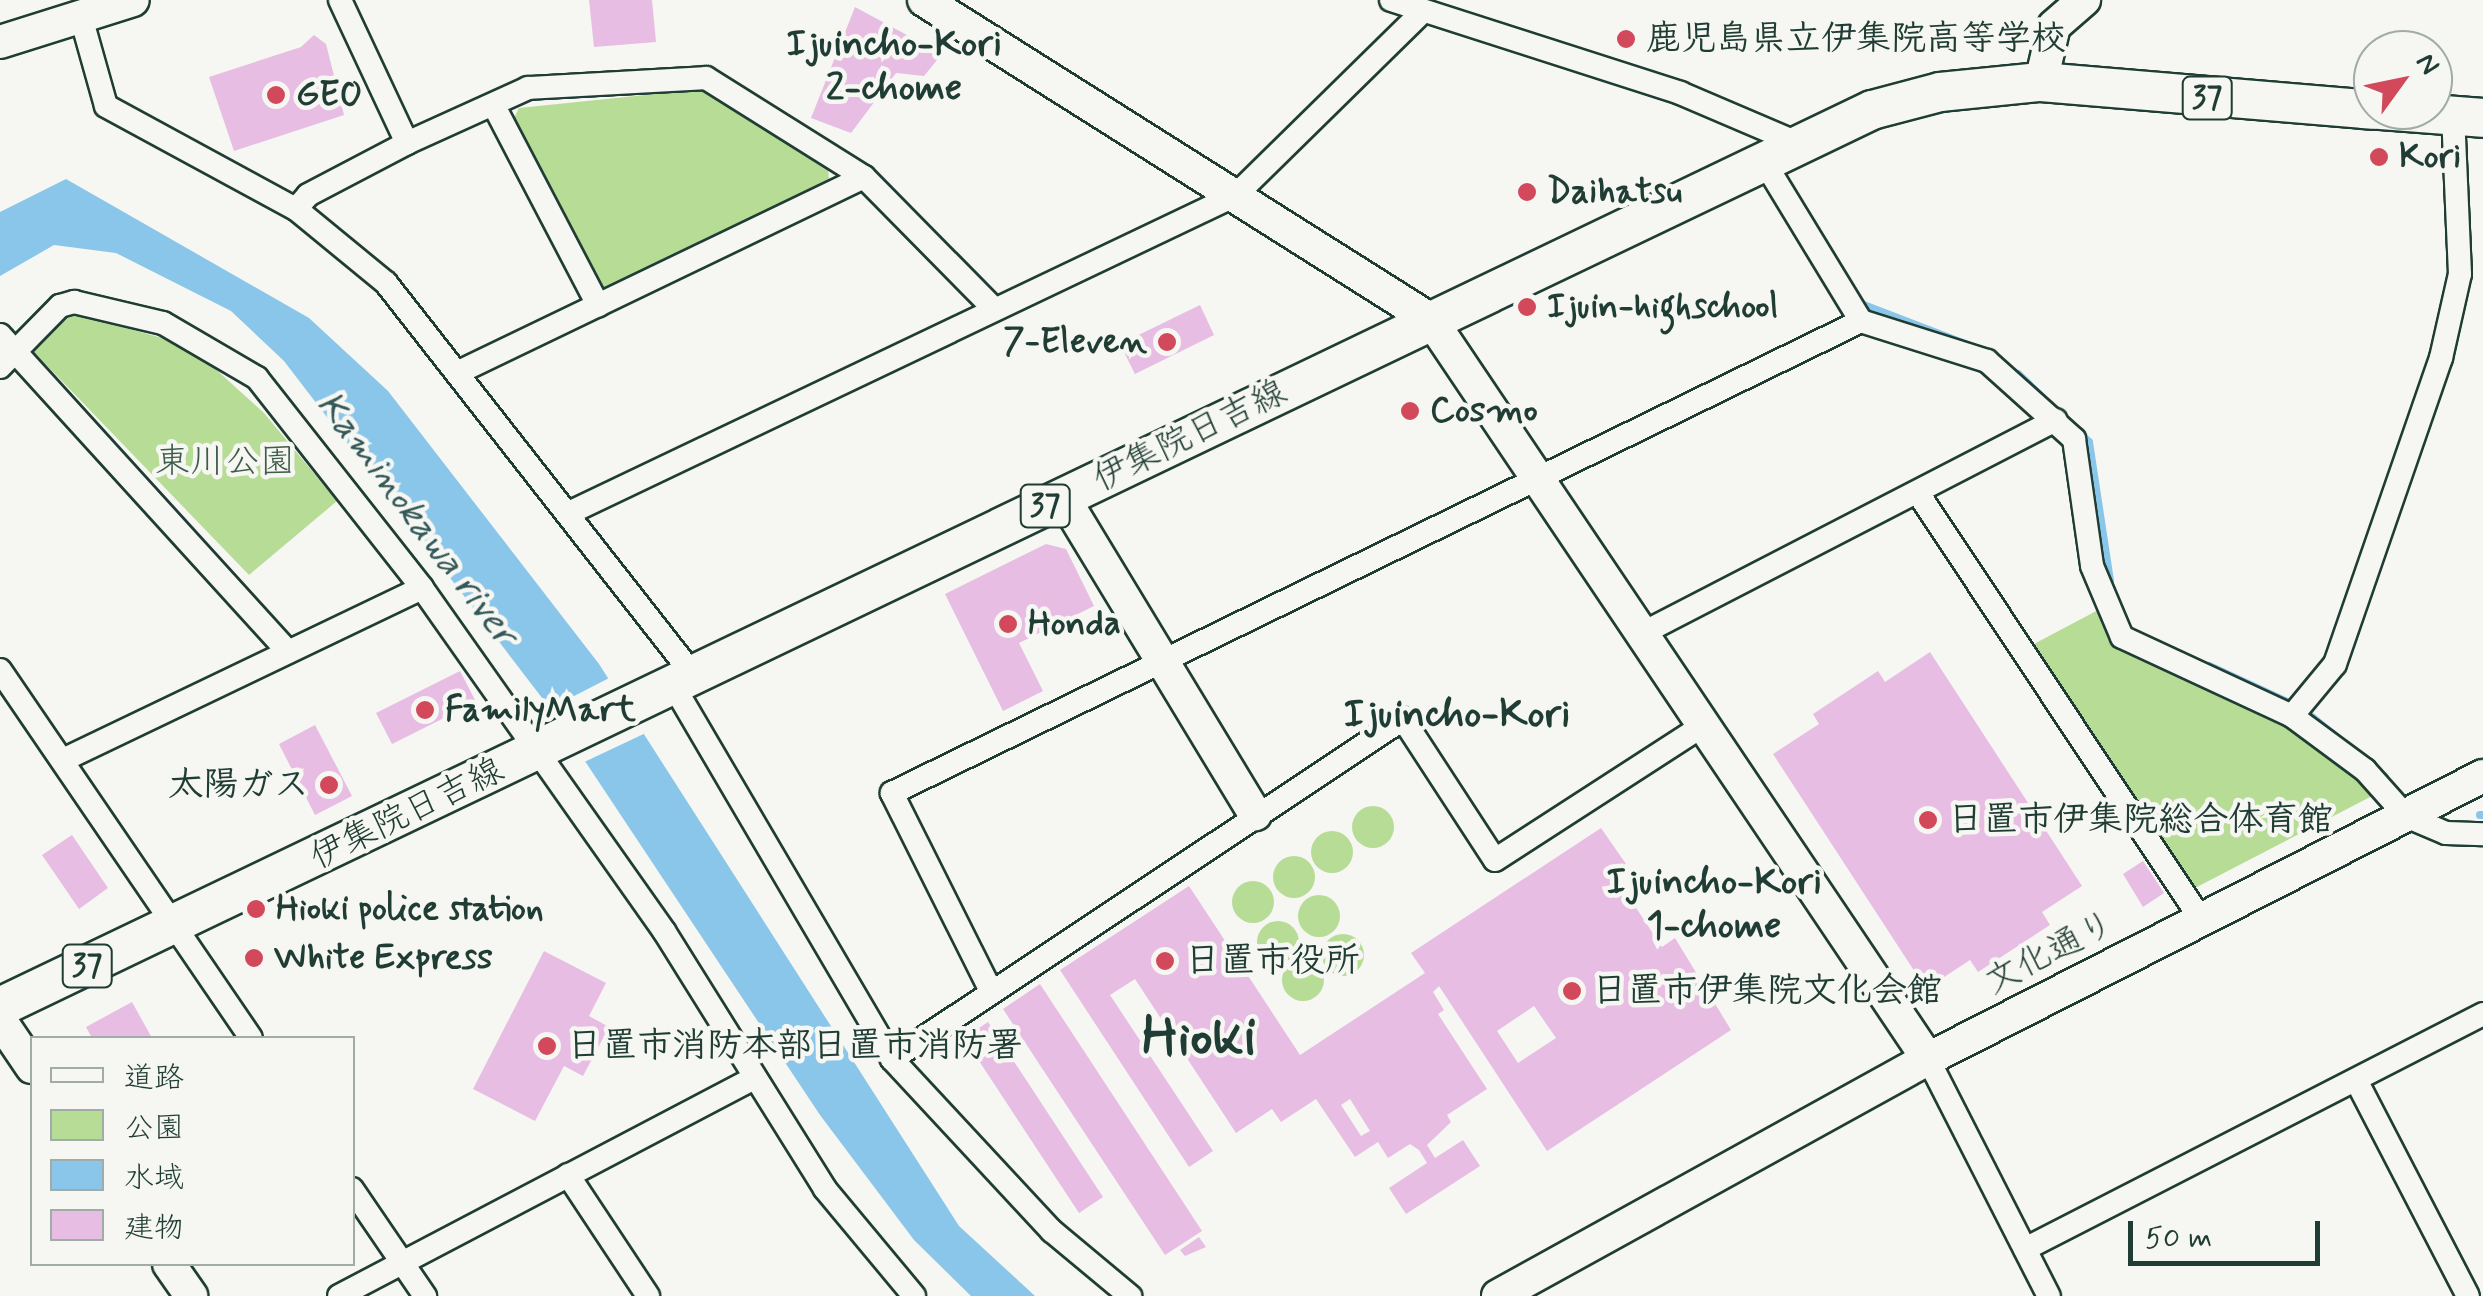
<!DOCTYPE html>
<html>
<head>
<meta charset="utf-8">
<style>
	body { margin:0 }
	#map { position:relative; width:2483px; height:1296px; overflow:hidden; background:#f6f6f2; font-family:Mynerve,"Klee One",sans-serif }
	div>[style] { position:absolute }
	.green>* { inset:0; background:#b7dc96 }
	.round { border-radius:50% }
	.water>* { inset:0; background:#89c6e9 }
	.pier>* { inset:0; background:#f6f6f2 }
	.stream>* { height:8px; margin:-4px; padding:0 4px; transform-origin:4px; border-radius:4px; background:#89c6e9 }
	.building>* { inset:0; background:#e7bde3 }
	.roads { filter:drop-shadow(2px 0 #1f3d34) drop-shadow(-2px 0 #1f3d34) drop-shadow(0 2px #1f3d34) drop-shadow(0 -2px #1f3d34) }
	.street>* { height:22px; margin:-11px; padding:0 11px; transform-origin:11px; border-radius:11px; background:#f6f6f2 }
	.secondary>* { height:32px; margin:-16px; padding:0 16px; transform-origin:16px; border-radius:16px; background:#f6f6f2 }
	.primary>* { height:38px; margin:-19px; padding:0 19px; transform-origin:19px; border-radius:19px; background:#f6f6f2 }
	.dots>* { width:28px; height:28px; translate:-50% -50%; box-sizing:border-box; border:5px solid #f6f6f2; border-radius:50% }
	span { translate:-50% -50%; white-space:nowrap; text-align:center; line-height:1.15; -webkit-text-stroke:9px #f6f6f2; paint-order:stroke }
	.shield-label span { padding:2px 8px; background:#f6f6f2; border:2px solid; border-radius:8px; -webkit-text-stroke-width:0 }
	.shield-label { font-size:32px; color:#1f3d34; font-weight:700 }
	.poi-label { font-size:35px; color:#1f3d34; font-weight:700 }
	.left { translate:0 -50%; text-align:left }
	.right { translate:-100% -50%; text-align:right }
	.street-label { font-size:35px; color:#1f3d34 }
	.park-label { font-size:35px; color:#3d5d48 }
	.neighbourhood-label { font-size:38px; color:#1f3d34; font-weight:700 }
	.water-label { font-size:38px; color:#345858; font-style:italic }
	.quarter-label { font-size:40px; color:#1f3d34; font-weight:700 }
	.town-label { font-size:55px; color:#1f3d34; font-weight:700 }
	.legend { position:absolute; left:30px; top:1036px; width:325px; height:230px; box-sizing:border-box; background:#f6f6f2; border:2px solid #a0aca6; margin:0; padding:12px 18px; list-style:none; font-size:30px; color:#1f3d34 }
	.legend li { display:flex; align-items:center; gap:20px; height:50px }
	.legend b { width:50px; border:2px solid #a0aca6 }
	.north { position:absolute; left:2353px; top:30px; width:100px; height:100px; box-sizing:border-box; background:#f6f6f2; border:2px solid #a0aca6; border-radius:50%; rotate:57deg; font-size:28px; font-weight:700; line-height:40px; text-align:center; color:#1f3d34 }
	.north::after { content:''; display:block; margin:auto; width:35px; height:45px; background:#d1495b; clip-path:polygon(50% 0,100% 100%,50% 72%,0 100%) }
	.scale { position:absolute; left:2128px; top:1221px; width:192px; height:45px; box-sizing:border-box; border:5px solid #1f3d34; border-top:0; padding-left:12px; font-size:30px; line-height:35px; white-space:nowrap; color:#1f3d34; -webkit-text-stroke:8px #f6f6f2; paint-order:stroke }
</style>
</head>
<body>
<div id="map">
	<div class="green">
		<i style="clip-path:polygon(703px 89px,828px 168px,829px 180px,607px 288px,595px 285px,514px 118px,519px 108px)"></i>
		<i style="clip-path:polygon(74px 313px,190px 346px,264px 413px,337px 501px,249px 575px,30px 348px)"></i>
		<i style="clip-path:polygon(2102px 608px,2115px 639px,2132px 654px,2285px 721px,2351px 767px,2374px 795px,2195px 888px,2032px 645px)"></i>
		<i class="round" style="left:1352px;top:806px;width:42px;height:42px"></i>
		<i class="round" style="left:1311px;top:831px;width:42px;height:42px"></i>
		<i class="round" style="left:1273px;top:856px;width:42px;height:42px"></i>
		<i class="round" style="left:1232px;top:881px;width:42px;height:42px"></i>
		<i class="round" style="left:1298px;top:895px;width:42px;height:42px"></i>
		<i class="round" style="left:1257px;top:921px;width:42px;height:42px"></i>
		<i class="round" style="left:1322px;top:934px;width:42px;height:42px"></i>
		<i class="round" style="left:1282px;top:959px;width:42px;height:42px"></i>
	</div>
	<div class="water">
		<i style="clip-path:polygon(66px 179px,309px 318px,388px 391px,599px 664px,959px 1226px,1035px 1296px,971px 1296px,914px 1240px,820px 1115px,549px 707px,284px 361px,231px 311px,116px 253px,54px 245px,0 276px,0 212px)"></i>
	</div>
	<div class="pier">
		<i style="clip-path:polygon(613px 676px,650px 731px,580px 764px,545px 711px)"></i>
	</div>
	<div class="stream">
		<i style="left:1861px;top:304px;width:134px;rotate:21deg"></i>
		<i style="left:2018px;top:374px;width:98px;rotate:43.8deg"></i>
		<i style="left:2089px;top:442px;width:141px;rotate:81.4deg"></i>
		<i style="left:2209px;top:666px;width:96px;rotate:24.7deg"></i>
		<i style="left:2312px;top:717px;width:94px;rotate:39.4deg"></i>
		<i style="left:2480px;top:815px;width:3px"></i>
	</div>
	<div class="building">
		<i style="clip-path:polygon(589px 0,652px 0,656px 42px,594px 47px)"></i>
		<i style="clip-path:polygon(855px 7px,942px 54px,924px 76px,896px 73px,851px 133px,811px 118px)"></i>
		<i style="clip-path:polygon(314px 35px,326px 44px,344px 115px,234px 151px,209px 77px,301px 47px)"></i>
		<i style="clip-path:polygon(1200px 305px,1214px 335px,1135px 374px,1120px 344px)"></i>
		<i style="clip-path:polygon(1046px 544px,1066px 549px,1094px 606px,1019px 643px,1043px 691px,1003px 711px,945px 594px)"></i>
		<i style="clip-path:polygon(1930px 652px,2082px 886px,2042px 912px,2050px 925px,1978px 972px,1970px 960px,1926px 989px,1773px 754px,1819px 724px,1813px 714px,1878px 671px,1885px 682px)"></i>
		<i style="clip-path:polygon(460px 671px,476px 702px,392px 744px,376px 713px)"></i>
		<i style="clip-path:polygon(315px 725px,352px 796px,315px 815px,279px 744px)"></i>
		<i style="clip-path:polygon(evenodd,1601px 828px,1626px 864px,1613px 873px,1662px 947px,1675px 938px,1731px 1030px,1547px 1151px,1439px 986px,1433px 992px,1444px 1010px,1438px 1014px,1487px 1089px,1447px 1115px,1451px 1122px,1427px 1145px,1435px 1158px,1463px 1140px,1480px 1166px,1406px 1214px,1389px 1188px,1427px 1163px,1419px 1150px,1410px 1144px,1388px 1158px,1378px 1142px,1355px 1157px,1316px 1099px,1281px 1122px,1272px 1109px,1236px 1133px,1135px 979px,1110px 995px,1213px 1151px,1189px 1167px,1060px 970px,1189px 886px,1300px 1055px,1425px 973px,1411px 953px,1601px 828px,1534px 1006px,1556px 1038px,1518px 1063px,1497px 1031px,1534px 1006px,1601px 828px,1350px 1099px,1370px 1131px,1361px 1136px,1341px 1105px,1350px 1099px)"></i>
		<i style="clip-path:polygon(72px 835px,108px 888px,79px 909px,42px 855px)"></i>
		<i style="clip-path:polygon(2143px 861px,2164px 893px,2143px 907px,2123px 874px)"></i>
		<i style="clip-path:polygon(544px 951px,606px 983px,589px 1016px,609px 1027px,583px 1076px,564px 1066px,535px 1121px,473px 1089px)"></i>
		<i style="clip-path:polygon(1040px 984px,1202px 1231px,1165px 1255px,1003px 1009px)"></i>
		<i style="clip-path:polygon(132px 1002px,152px 1038px,92px 1038px,86px 1027px)"></i>
		<i style="clip-path:polygon(988px 1022px,1103px 1197px,1079px 1213px,964px 1038px)"></i>
		<i style="clip-path:polygon(1199px 1237px,1206px 1247px,1185px 1256px,1180px 1250px)"></i>
	</div>
	<div class="roads">
		<div class="street">
			<i style="left:340px;top:0;width:158px;rotate:64.9deg"></i>
			<i style="left:1391px;top:0;width:304px;rotate:17.8deg"></i>
			<i style="left:1680px;top:93px;width:127px;rotate:23.1deg"></i>
			<i style="left:81px;top:17px;width:92px;rotate:74.3deg"></i>
			<i style="left:106px;top:106px;width:216px;rotate:28.5deg"></i>
			<i style="left:296px;top:209px;width:117px;rotate:39.4deg"></i>
			<i style="left:386px;top:283px;width:498px;rotate:51.9deg"></i>
			<i style="left:494px;top:106px;width:225px;rotate:62.4deg"></i>
			<i style="left:1763px;top:160px;width:188px;rotate:58.7deg"></i>
			<i style="left:1861px;top:321px;width:132px;rotate:17.6deg"></i>
			<i style="left:1987px;top:361px;width:117px;rotate:41.9deg"></i>
			<i style="left:2074px;top:439px;width:128px;rotate:81.9deg"></i>
			<i style="left:2092px;top:566px;width:77px;rotate:67.1deg"></i>
			<i style="left:2122px;top:637px;width:187px;rotate:24.9deg"></i>
			<i style="left:2292px;top:716px;width:91px;rotate:36.5deg"></i>
			<i style="left:2365px;top:770px;width:62px;rotate:48.3deg"></i>
			<i style="left:2406px;top:816px;width:43px;rotate:23deg"></i>
			<i style="left:2446px;top:833px;width:37px;rotate:2deg"></i>
			<i style="left:296px;top:209px;width:18px;rotate:-49deg"></i>
			<i style="left:308px;top:195px;width:112px;rotate:-27.7deg"></i>
			<i style="left:407px;top:143px;width:133px;rotate:-24.4deg"></i>
			<i style="left:528px;top:88px;width:178px;rotate:-3.2deg"></i>
			<i style="left:706px;top:78px;width:186px;rotate:32.1deg"></i>
			<i style="left:864px;top:177px;width:185px;rotate:45.4deg"></i>
			<i style="left:0;top:335px;width:426px;rotate:47.7deg"></i>
			<i style="left:0;top:367px;width:86px;rotate:-45.5deg"></i>
			<i style="left:60px;top:306px;width:15px;rotate:-16deg"></i>
			<i style="left:74px;top:302px;width:91px;rotate:13.3deg"></i>
			<i style="left:163px;top:323px;width:109px;rotate:30.3deg"></i>
			<i style="left:257px;top:378px;width:267px;rotate:51.8deg"></i>
			<i style="left:422px;top:588px;width:420px;rotate:54.8deg"></i>
			<i style="left:664px;top:931px;width:304px;rotate:58deg"></i>
			<i style="left:825px;top:1189px;width:139px;rotate:50.2deg"></i>
			<i style="left:461px;top:371px;width:447px;rotate:-25.7deg"></i>
			<i style="left:1918px;top:493px;width:514px;rotate:56.43deg"></i>
			<i style="left:571px;top:512px;width:737px;rotate:-25.49deg"></i>
			<i style="left:1236px;top:195px;width:262px;rotate:-44.5deg"></i>
			<i style="left:1645px;top:632px;width:462px;rotate:-27.3deg"></i>
			<i style="left:0;top:670px;width:445px;rotate:55.7deg"></i>
			<i style="left:673px;top:685px;width:433px;rotate:59.6deg"></i>
			<i style="left:892px;top:1059px;width:235px;rotate:47.1deg"></i>
			<i style="left:1052px;top:1231px;width:102px;rotate:39.8deg"></i>
			<i style="left:2292px;top:716px;width:67px;rotate:-50.4deg"></i>
			<i style="left:2335px;top:664px;width:324px;rotate:-70.9deg"></i>
			<i style="left:2441px;top:358px;width:86px;rotate:-77.3deg"></i>
			<i style="left:2460px;top:274px;width:159px;rotate:-92.5deg"></i>
			<i style="left:63px;top:760px;width:398px;rotate:-25.6deg"></i>
			<i style="left:989px;top:987px;width:217px;rotate:-116.6deg"></i>
			<i style="left:892px;top:793px;width:1078px;rotate:-25.97deg"></i>
			<i style="left:892px;top:1059px;width:614px;rotate:-33.64deg"></i>
			<i style="left:1403px;top:719px;width:168px;rotate:56.9deg"></i>
			<i style="left:1495px;top:860px;width:250px;rotate:-32.9deg"></i>
			<i style="left:1928px;top:1059px;width:266px;rotate:63deg"></i>
			<i style="left:2356px;top:1080px;width:243px;rotate:62.6deg"></i>
			<i style="left:568px;top:1175px;width:145px;rotate:56.5deg"></i>
			<i style="left:352px;top:1189px;width:130px;rotate:55.7deg"></i>
			<i style="left:2025px;top:1249px;width:515px;rotate:-27.16deg"></i>
			<i style="left:339px;top:1296px;width:469px;rotate:-27.7deg"></i>
		</div>
		<div class="secondary">
			<i style="left:924px;top:0;width:600px;rotate:32.26deg"></i>
			<i style="left:1431px;top:320px;width:891px;rotate:56.08deg"></i>
			<i style="left:0;top:42px;width:139px;rotate:-17.5deg"></i>
			<i style="left:2041px;top:82px;width:57px;rotate:-76.9deg"></i>
			<i style="left:2054px;top:26px;width:40px;rotate:-41deg"></i>
			<i style="left:1063px;top:497px;width:371px;rotate:58.8deg"></i>
			<i style="left:0;top:1020px;width:57px;rotate:55.8deg"></i>
			<i style="left:169px;top:1264px;width:39px;rotate:55deg"></i>
			<i style="left:1498px;top:1296px;width:491px;rotate:-28.9deg"></i>
			<i style="left:1928px;top:1059px;width:623px;rotate:-27.02deg"></i>
		</div>
		<div class="primary">
			<i style="left:2380px;top:110px;width:103px;rotate:4.4deg"></i>
			<i style="left:0;top:1007px;width:2076px;rotate:-25.6deg"></i>
			<i style="left:1872px;top:110px;width:70px;rotate:-14.8deg"></i>
			<i style="left:1940px;top:92px;width:101px;rotate:-5.7deg"></i>
			<i style="left:2041px;top:82px;width:333px;rotate:4.8deg"></i>
		</div>
	</div>
	<div class="dots">
		<i style="left:1626px;top:39px;background:#d1495b"></i>
		<i style="left:276px;top:95px;background:#d1495b"></i>
		<i style="left:2379px;top:157px;background:#d1495b"></i>
		<i style="left:1527px;top:192px;background:#d1495b"></i>
		<i style="left:1527px;top:307px;background:#d1495b"></i>
		<i style="left:1167px;top:342px;background:#d1495b"></i>
		<i style="left:1410px;top:411px;background:#d1495b"></i>
		<i style="left:1008px;top:624px;background:#d1495b"></i>
		<i style="left:425px;top:710px;background:#d1495b"></i>
		<i style="left:329px;top:785px;background:#d1495b"></i>
		<i style="left:1928px;top:820px;background:#d1495b"></i>
		<i style="left:256px;top:909px;background:#d1495b"></i>
		<i style="left:254px;top:958px;background:#d1495b"></i>
		<i style="left:1165px;top:961px;background:#d1495b"></i>
		<i style="left:1572px;top:991px;background:#d1495b"></i>
		<i style="left:547px;top:1046px;background:#d1495b"></i>
	</div>
	<div class="shield-label">
		<span style="left:2207px;top:98px">37</span>
		<span style="left:1045px;top:506px">37</span>
		<span style="left:87px;top:966px">37</span>
	</div>
	<div class="poi-label">
		<span class="left" style="left:1646px;top:39px">鹿児島県立伊集院高等学校</span>
		<span class="left" style="left:296px;top:95px">GEO</span>
		<span class="left" style="left:2399px;top:157px">Kori</span>
		<span class="left" style="left:1547px;top:192px">Daihatsu</span>
		<span class="left" style="left:1547px;top:307px">Ijuin-highschool</span>
		<span class="right" style="left:1147px;top:342px">7-Eleven</span>
		<span class="left" style="left:1430px;top:411px">Cosmo</span>
		<span class="left" style="left:1028px;top:624px">Honda</span>
		<span class="left" style="left:445px;top:710px">FamilyMart</span>
		<span class="right" style="left:309px;top:785px">太陽ガス</span>
		<span class="left" style="left:1948px;top:820px">日置市伊集院総合体育館</span>
		<span class="left" style="left:276px;top:909px">Hioki police station</span>
		<span class="left" style="left:274px;top:958px">White Express</span>
		<span class="left" style="left:1185px;top:961px">日置市役所</span>
		<span class="left" style="left:1592px;top:991px">日置市伊集院文化会館</span>
		<span class="left" style="left:567px;top:1046px">日置市消防本部日置市消防署</span>
	</div>
	<div class="street-label">
		<span style="left:1190px;top:436px;rotate:-26deg">伊集院日吉線</span>
		<span style="left:407px;top:814px;rotate:-26deg">伊集院日吉線</span>
		<span style="left:2050px;top:953px;rotate:-27deg">文化通り</span>
	</div>
	<div class="park-label">
		<span style="left:225px;top:462px">東川公園</span>
	</div>
	<div class="neighbourhood-label">
		<span style="left:894px;top:67px">Ijuincho-Kori<br>2-chome</span>
		<span style="left:1714px;top:905px">Ijuincho-Kori<br>1-chome</span>
	</div>
	<div class="water-label">
		<span style="left:416px;top:519px;rotate:53deg">Kaminokawa river</span>
	</div>
	<div class="quarter-label">
		<span style="left:1457px;top:715px">Ijuincho-Kori</span>
	</div>
	<div class="town-label">
		<span style="left:1199px;top:1040px">Hioki</span>
	</div>
	<ul class="legend">
	<li><b style="height:12px;background:#f6f6f2"></b>道路</li>
	<li><b style="height:28px;background:#b7dc96"></b>公園</li>
	<li><b style="height:28px;background:#89c6e9"></b>水域</li>
	<li><b style="height:28px;background:#e7bde3"></b>建物</li>
	</ul>
	<div class="north">N</div>
	<div class="scale">50 m</div>
</div>
</body>
</html>
